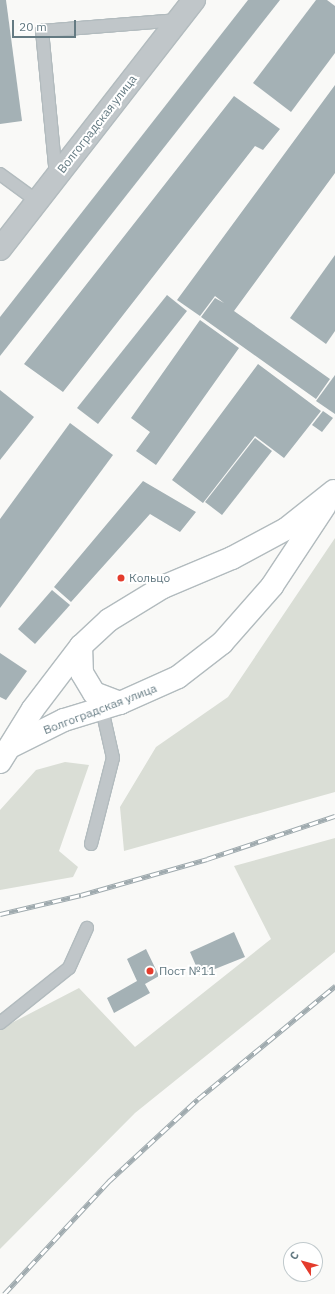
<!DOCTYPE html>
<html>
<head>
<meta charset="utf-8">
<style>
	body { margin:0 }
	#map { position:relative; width:335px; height:1294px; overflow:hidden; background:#f9f9f7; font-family:"IBM Plex Sans",sans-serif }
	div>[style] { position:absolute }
	.green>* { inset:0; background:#daded6 }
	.building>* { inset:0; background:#a4b1b5 }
	.roads { filter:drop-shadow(1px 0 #b2bbbe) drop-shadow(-1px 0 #b2bbbe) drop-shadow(0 1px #b2bbbe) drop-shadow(0 -1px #b2bbbe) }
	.lane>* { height:12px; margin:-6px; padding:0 6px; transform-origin:6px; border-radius:6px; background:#c0c6c9 }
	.street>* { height:22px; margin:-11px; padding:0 11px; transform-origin:11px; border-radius:11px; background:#c0c6c9 }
	.secondary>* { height:22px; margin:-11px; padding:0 11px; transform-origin:11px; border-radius:11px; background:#fff }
	.rail>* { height:4.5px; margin-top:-2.25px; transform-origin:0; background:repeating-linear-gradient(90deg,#fff 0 9px,#9faaae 0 18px); box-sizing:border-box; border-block:1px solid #9faaae }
	.dots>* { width:11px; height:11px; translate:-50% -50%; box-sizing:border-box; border:2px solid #fff; border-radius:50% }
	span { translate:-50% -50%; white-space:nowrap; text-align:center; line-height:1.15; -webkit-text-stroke:4px #fff; paint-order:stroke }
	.street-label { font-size:12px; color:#647a82 }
	.poi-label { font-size:12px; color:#647a82 }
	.left { translate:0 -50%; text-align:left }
	.north { position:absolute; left:283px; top:1242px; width:40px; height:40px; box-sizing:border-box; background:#fff; border:1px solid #c1cacd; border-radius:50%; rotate:306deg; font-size:11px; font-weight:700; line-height:16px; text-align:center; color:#647a82 }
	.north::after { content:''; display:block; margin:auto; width:14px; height:18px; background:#e43c2d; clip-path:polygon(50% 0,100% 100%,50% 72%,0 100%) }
	.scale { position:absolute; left:12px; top:20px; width:64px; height:18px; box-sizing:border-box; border:2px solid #647a82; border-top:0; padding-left:5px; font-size:12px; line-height:14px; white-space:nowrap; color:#647a82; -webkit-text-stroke:3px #fff; paint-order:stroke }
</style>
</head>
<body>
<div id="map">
	<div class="green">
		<i style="clip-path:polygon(335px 538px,335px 792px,124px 851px,120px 807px,156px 747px,228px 697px)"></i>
		<i style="clip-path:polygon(65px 762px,89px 765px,59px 851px,78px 867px,73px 877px,0 890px,0 810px,36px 770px)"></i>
		<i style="clip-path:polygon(335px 838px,335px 952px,135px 1113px,0 1249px,0 1029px,79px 988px,135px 1047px,271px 939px,234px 866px)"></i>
	</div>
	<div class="building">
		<i style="clip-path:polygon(0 0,6px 0,22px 121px,0 124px)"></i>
		<i style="clip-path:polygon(248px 0,280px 0,0 356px,0 317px)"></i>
		<i style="clip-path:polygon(316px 0,327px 0,335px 6px,335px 53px,291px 112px,253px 83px)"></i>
		<i style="clip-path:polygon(335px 85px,335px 173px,234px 311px,330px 379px,316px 399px,201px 317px,215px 298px,224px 303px,215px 296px,200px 316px,177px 300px)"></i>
		<i style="clip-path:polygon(234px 96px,280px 129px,263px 150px,255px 146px,63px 392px,24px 364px)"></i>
		<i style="clip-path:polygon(335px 255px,335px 331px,326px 344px,290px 318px)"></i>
		<i style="clip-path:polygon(167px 295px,187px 311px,98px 424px,77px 408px)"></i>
		<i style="clip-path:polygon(200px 320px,239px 348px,156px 465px,136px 451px,150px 432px,131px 418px)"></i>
		<i style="clip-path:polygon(258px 364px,321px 411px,284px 458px,255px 436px,203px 503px,172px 480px)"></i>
		<i style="clip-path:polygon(335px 375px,335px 414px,316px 401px)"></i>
		<i style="clip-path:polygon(0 390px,34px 417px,0 460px)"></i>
		<i style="clip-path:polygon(323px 411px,333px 418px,322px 432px,312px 425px)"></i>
		<i style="clip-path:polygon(70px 423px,113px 455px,0 608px,0 519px)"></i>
		<i style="clip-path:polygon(255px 438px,272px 451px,222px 515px,205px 502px)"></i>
		<i style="clip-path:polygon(143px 481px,196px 512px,180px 532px,150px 514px,71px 602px,54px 587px)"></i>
		<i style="clip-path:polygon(52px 590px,70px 605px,35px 644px,18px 629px)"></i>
		<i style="clip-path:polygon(0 653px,27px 671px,6px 700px,0 697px)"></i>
		<i style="clip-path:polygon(234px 932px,245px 957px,200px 975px,190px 952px)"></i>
		<i style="clip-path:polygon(146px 949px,159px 976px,145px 984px,150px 993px,114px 1013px,107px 998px,137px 981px,127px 959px)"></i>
	</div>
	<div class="roads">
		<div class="lane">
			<i style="left:0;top:174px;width:46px;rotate:36.1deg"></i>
			<i style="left:56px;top:176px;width:146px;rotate:-95.5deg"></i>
			<i style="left:42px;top:31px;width:137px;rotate:-4.6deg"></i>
			<i style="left:91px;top:844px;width:89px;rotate:-75.7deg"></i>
			<i style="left:113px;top:758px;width:50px;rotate:-102.7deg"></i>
			<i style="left:0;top:1023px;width:88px;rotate:-38.6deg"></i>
			<i style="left:69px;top:968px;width:44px;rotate:-65.8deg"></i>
		</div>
		<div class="street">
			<i style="left:0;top:249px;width:316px;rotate:-52.1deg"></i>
		</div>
		<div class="secondary">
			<i style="left:81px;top:646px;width:27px;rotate:88deg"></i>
			<i style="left:82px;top:673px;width:23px;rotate:59deg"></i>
			<i style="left:94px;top:693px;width:28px;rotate:21deg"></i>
			<i style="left:10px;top:747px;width:60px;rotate:-26.6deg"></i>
			<i style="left:64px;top:720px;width:59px;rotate:-16.9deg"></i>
			<i style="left:120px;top:703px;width:64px;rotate:-24.1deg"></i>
			<i style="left:178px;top:677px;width:56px;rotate:-37.7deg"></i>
			<i style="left:222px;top:643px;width:76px;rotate:-48.7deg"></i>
			<i style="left:272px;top:586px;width:95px;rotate:-56.6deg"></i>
			<i style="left:0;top:762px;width:62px;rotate:-58.1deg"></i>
			<i style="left:33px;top:709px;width:79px;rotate:-52.7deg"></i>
			<i style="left:81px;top:646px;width:38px;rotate:-43deg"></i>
			<i style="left:109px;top:620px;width:63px;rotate:-31.4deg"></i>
			<i style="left:163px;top:587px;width:75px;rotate:-22.8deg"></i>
			<i style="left:232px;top:558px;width:61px;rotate:-28.2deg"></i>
			<i style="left:286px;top:529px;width:61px;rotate:-38.4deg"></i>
		</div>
	</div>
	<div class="rail">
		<i style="left:0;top:914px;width:83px;rotate:-13.2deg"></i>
		<i style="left:81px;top:895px;width:131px;rotate:-15.9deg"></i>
		<i style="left:207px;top:859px;width:135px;rotate:-18.6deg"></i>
		<i style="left:4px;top:1294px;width:153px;rotate:-47.1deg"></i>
		<i style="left:108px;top:1182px;width:122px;rotate:-42.7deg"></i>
		<i style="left:198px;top:1099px;width:178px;rotate:-39.5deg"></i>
	</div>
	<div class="dots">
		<i style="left:121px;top:578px;background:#e43c2d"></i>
		<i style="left:150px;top:971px;background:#e43c2d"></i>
	</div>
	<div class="street-label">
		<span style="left:97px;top:124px;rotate:-52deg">Волгоградская улица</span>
		<span style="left:100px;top:709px;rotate:-21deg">Волгоградская улица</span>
	</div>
	<div class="poi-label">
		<span class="left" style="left:129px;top:578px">Кольцо</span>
		<span class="left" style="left:159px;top:971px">Пост №11</span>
	</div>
	<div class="north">С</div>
	<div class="scale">20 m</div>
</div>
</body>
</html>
